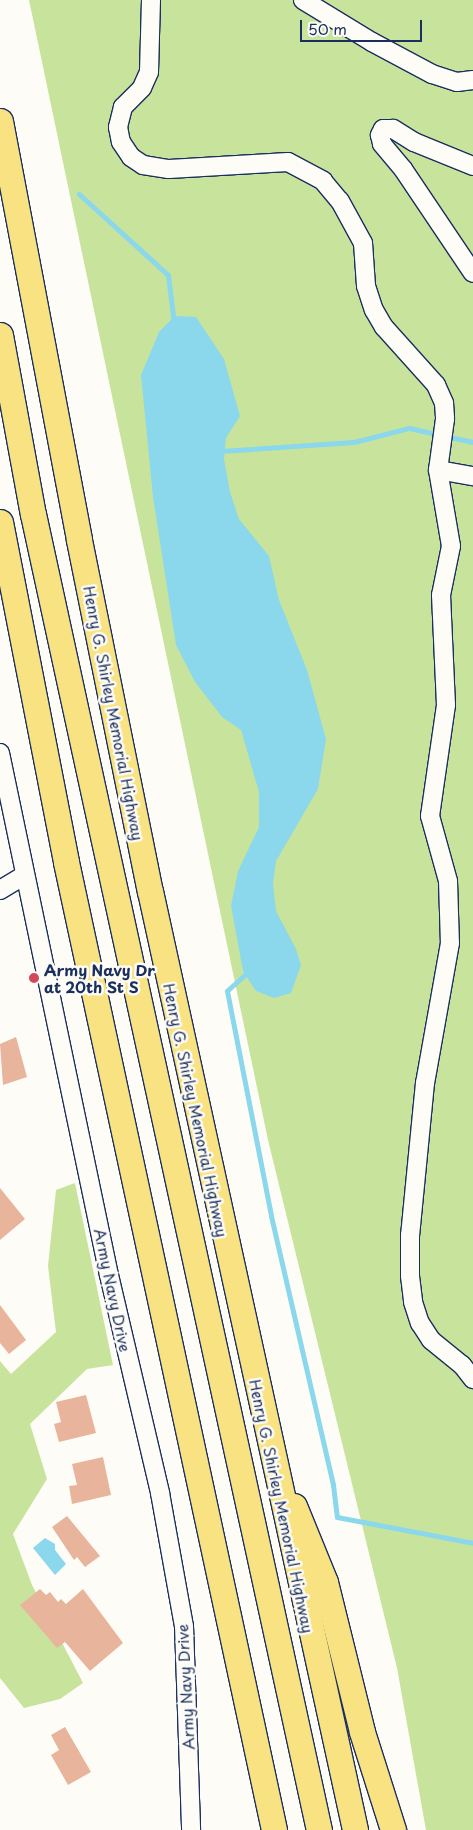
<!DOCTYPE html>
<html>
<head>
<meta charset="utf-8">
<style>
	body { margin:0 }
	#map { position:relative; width:473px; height:1830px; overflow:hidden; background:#fdfcf7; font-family:"Playpen Sans",sans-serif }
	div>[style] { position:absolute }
	.green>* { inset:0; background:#c8e49c }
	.water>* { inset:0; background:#8bd7eb }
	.stream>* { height:5px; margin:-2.5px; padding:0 2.5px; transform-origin:2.5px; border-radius:2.5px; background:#8bd7eb }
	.building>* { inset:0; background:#e9b49c }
	.roads { filter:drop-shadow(1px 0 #1b2f5e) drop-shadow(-1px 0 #1b2f5e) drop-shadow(0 1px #1b2f5e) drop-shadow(0 -1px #1b2f5e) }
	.minor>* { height:18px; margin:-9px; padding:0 9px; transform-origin:9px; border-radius:9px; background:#fdfcf7 }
	.highway>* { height:25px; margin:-12.5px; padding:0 12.5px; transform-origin:12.5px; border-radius:12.5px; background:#f8e281 }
	.dots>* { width:14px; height:14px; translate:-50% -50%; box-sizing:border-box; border:2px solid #fdfcf7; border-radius:50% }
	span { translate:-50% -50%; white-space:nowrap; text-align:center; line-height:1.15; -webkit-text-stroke:5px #fdfcf7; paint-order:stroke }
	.street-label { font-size:15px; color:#1b2f5e }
	.poi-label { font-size:15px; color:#1b2f5e; font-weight:700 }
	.left { translate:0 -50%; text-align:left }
	.scale { position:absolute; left:300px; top:20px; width:122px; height:22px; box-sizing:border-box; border:2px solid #1b2f5e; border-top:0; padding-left:6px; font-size:15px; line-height:18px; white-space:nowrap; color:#1b2f5e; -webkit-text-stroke:4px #fdfcf7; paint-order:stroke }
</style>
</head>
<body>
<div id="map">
	<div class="green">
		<i style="clip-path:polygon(29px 0,473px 0,473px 1830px,426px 1830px,397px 1668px,268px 1140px)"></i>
		<i style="clip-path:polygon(75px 1183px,113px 1365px,87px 1369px,30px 1424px,47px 1479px,13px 1534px,32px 1585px,83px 1683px,60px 1699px,24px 1708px,0 1678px,0 1361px,11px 1374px,56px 1332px,48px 1266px,56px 1190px)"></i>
	</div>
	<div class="water">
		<i style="clip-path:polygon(175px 316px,196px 317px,224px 359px,240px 416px,226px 438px,224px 459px,230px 492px,239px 519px,269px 556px,279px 600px,307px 670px,326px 739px,318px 789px,276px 861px,273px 884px,276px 911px,296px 949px,301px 965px,291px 993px,274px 998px,256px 991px,243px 971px,231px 906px,238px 871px,259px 827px,259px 792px,241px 730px,222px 717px,195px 682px,176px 645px,153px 497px,141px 375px,159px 332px)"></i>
		<i style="clip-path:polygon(45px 1538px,55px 1544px,55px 1550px,66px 1564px,55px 1575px,33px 1548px)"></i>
	</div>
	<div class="stream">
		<i style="left:79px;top:194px;width:120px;rotate:42.3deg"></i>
		<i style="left:168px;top:275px;width:49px;rotate:83deg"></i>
		<i style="left:220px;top:451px;width:134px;rotate:-3.8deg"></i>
		<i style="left:354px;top:442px;width:57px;rotate:-14.3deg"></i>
		<i style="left:409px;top:428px;width:66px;rotate:12.3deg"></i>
		<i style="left:250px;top:970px;width:31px;rotate:138deg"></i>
		<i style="left:227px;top:991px;width:229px;rotate:78.9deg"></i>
		<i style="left:271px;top:1216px;width:276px;rotate:77deg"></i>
		<i style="left:333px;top:1485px;width:32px;rotate:83deg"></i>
		<i style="left:337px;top:1517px;width:138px;rotate:10.8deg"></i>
	</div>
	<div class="building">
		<i style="clip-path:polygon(16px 1037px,27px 1077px,3px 1085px,0 1044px)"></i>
		<i style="clip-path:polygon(0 1188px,25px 1219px,0 1240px)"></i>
		<i style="clip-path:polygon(0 1305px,26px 1340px,9px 1354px,0 1343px)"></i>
		<i style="clip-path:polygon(86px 1395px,96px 1433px,59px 1442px,54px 1424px,61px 1422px,56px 1402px)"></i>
		<i style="clip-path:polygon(103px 1457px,111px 1495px,72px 1504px,69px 1486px,77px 1485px,72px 1464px)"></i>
		<i style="clip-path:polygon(67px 1516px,100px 1556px,85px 1567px,77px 1557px,74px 1560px,52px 1527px)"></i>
		<i style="clip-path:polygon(40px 1589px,46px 1595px,50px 1592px,58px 1602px,61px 1599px,66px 1604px,83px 1589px,123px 1643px,90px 1671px,65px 1642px,57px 1648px,20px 1605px)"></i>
		<i style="clip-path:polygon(65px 1727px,91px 1772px,68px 1785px,51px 1755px,59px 1750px,51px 1735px)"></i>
	</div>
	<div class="roads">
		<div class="minor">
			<i style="left:151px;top:0;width:72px;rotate:91.6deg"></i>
			<i style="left:149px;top:72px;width:17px;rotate:114deg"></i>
			<i style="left:142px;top:88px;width:27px;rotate:135deg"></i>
			<i style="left:123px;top:107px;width:21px;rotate:104deg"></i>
			<i style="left:118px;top:127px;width:15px;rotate:79deg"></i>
			<i style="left:121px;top:142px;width:18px;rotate:56deg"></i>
			<i style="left:131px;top:157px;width:14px;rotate:34deg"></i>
			<i style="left:143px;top:165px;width:26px;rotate:9deg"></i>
			<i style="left:169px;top:169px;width:119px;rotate:-3.4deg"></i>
			<i style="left:288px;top:162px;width:40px;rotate:28deg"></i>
			<i style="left:323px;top:181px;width:26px;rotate:50deg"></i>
			<i style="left:340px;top:201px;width:48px;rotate:61.3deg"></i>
			<i style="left:363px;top:243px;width:43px;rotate:86deg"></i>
			<i style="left:366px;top:286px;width:25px;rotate:72deg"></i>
			<i style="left:374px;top:310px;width:20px;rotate:60deg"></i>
			<i style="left:384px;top:327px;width:78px;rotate:48.1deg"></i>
			<i style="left:436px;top:385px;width:20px;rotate:66deg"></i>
			<i style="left:444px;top:403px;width:16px;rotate:86deg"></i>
			<i style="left:445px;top:419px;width:51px;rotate:97.8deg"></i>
			<i style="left:438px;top:470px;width:77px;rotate:80.3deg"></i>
			<i style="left:451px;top:546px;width:50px;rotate:101.5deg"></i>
			<i style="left:441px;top:595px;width:110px;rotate:87.4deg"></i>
			<i style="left:446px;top:705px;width:112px;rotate:98.2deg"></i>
			<i style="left:430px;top:816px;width:67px;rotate:74.5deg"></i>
			<i style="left:448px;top:881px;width:62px;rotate:88.2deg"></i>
			<i style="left:450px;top:943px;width:142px;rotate:100.1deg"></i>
			<i style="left:425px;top:1083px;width:153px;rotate:95.6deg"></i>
			<i style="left:410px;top:1235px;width:41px;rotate:90deg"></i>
			<i style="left:410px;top:1276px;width:26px;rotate:83deg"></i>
			<i style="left:413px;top:1302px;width:22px;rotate:72deg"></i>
			<i style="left:420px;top:1323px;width:20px;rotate:57deg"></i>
			<i style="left:431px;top:1340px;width:40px;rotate:39deg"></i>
			<i style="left:462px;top:1365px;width:18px;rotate:52deg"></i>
			<i style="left:303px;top:0;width:81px;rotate:31.3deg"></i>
			<i style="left:372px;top:42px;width:68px;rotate:28.1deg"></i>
			<i style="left:432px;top:74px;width:26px;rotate:18deg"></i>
			<i style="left:457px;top:82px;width:16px;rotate:-7deg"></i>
			<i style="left:473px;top:166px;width:64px;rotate:-157.9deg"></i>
			<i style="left:414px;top:142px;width:25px;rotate:-148deg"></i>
			<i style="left:393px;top:129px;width:10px;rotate:180deg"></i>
			<i style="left:383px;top:129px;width:7px;rotate:117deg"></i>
			<i style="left:380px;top:135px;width:9px;rotate:77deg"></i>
			<i style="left:382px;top:144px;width:33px;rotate:50deg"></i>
			<i style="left:403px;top:169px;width:125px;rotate:56.1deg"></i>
			<i style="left:438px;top:470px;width:36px;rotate:10deg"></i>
			<i style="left:0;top:753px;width:533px;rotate:78.21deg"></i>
			<i style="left:109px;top:1275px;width:224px;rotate:76.8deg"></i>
			<i style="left:160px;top:1493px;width:135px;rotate:79.8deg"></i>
			<i style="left:184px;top:1626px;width:204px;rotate:88deg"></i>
			<i style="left:0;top:890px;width:29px;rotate:-31deg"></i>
		</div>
		<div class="highway">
			<i style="left:0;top:121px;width:426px;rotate:79.3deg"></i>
			<i style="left:79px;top:540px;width:358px;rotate:78.6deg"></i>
			<i style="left:150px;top:891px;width:961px;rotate:77.68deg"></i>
			<i style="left:0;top:335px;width:182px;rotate:79.6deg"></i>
			<i style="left:33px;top:514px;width:1347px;rotate:77.74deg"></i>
			<i style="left:0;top:522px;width:346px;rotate:79deg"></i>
			<i style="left:66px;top:862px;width:990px;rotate:77.87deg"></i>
			<i style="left:294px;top:1506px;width:82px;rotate:67.8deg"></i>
			<i style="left:325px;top:1582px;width:154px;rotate:76.1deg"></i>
			<i style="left:362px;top:1732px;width:103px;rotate:72.4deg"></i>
		</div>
	</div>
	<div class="dots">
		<i style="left:34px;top:978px;background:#d1495b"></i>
	</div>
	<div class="street-label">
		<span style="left:114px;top:713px;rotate:79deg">Henry G. Shirley Memorial Highway</span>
		<span style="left:196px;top:1110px;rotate:78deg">Henry G. Shirley Memorial Highway</span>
		<span style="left:113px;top:1290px;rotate:78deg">Army Navy Drive</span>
		<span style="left:282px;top:1506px;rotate:78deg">Henry G. Shirley Memorial Highway</span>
		<span style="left:185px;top:1687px;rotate:-93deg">Army Navy Drive</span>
	</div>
	<div class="poi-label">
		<span class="left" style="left:44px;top:978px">Army Navy Dr<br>at 20th St S</span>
	</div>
	<div class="scale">50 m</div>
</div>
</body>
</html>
